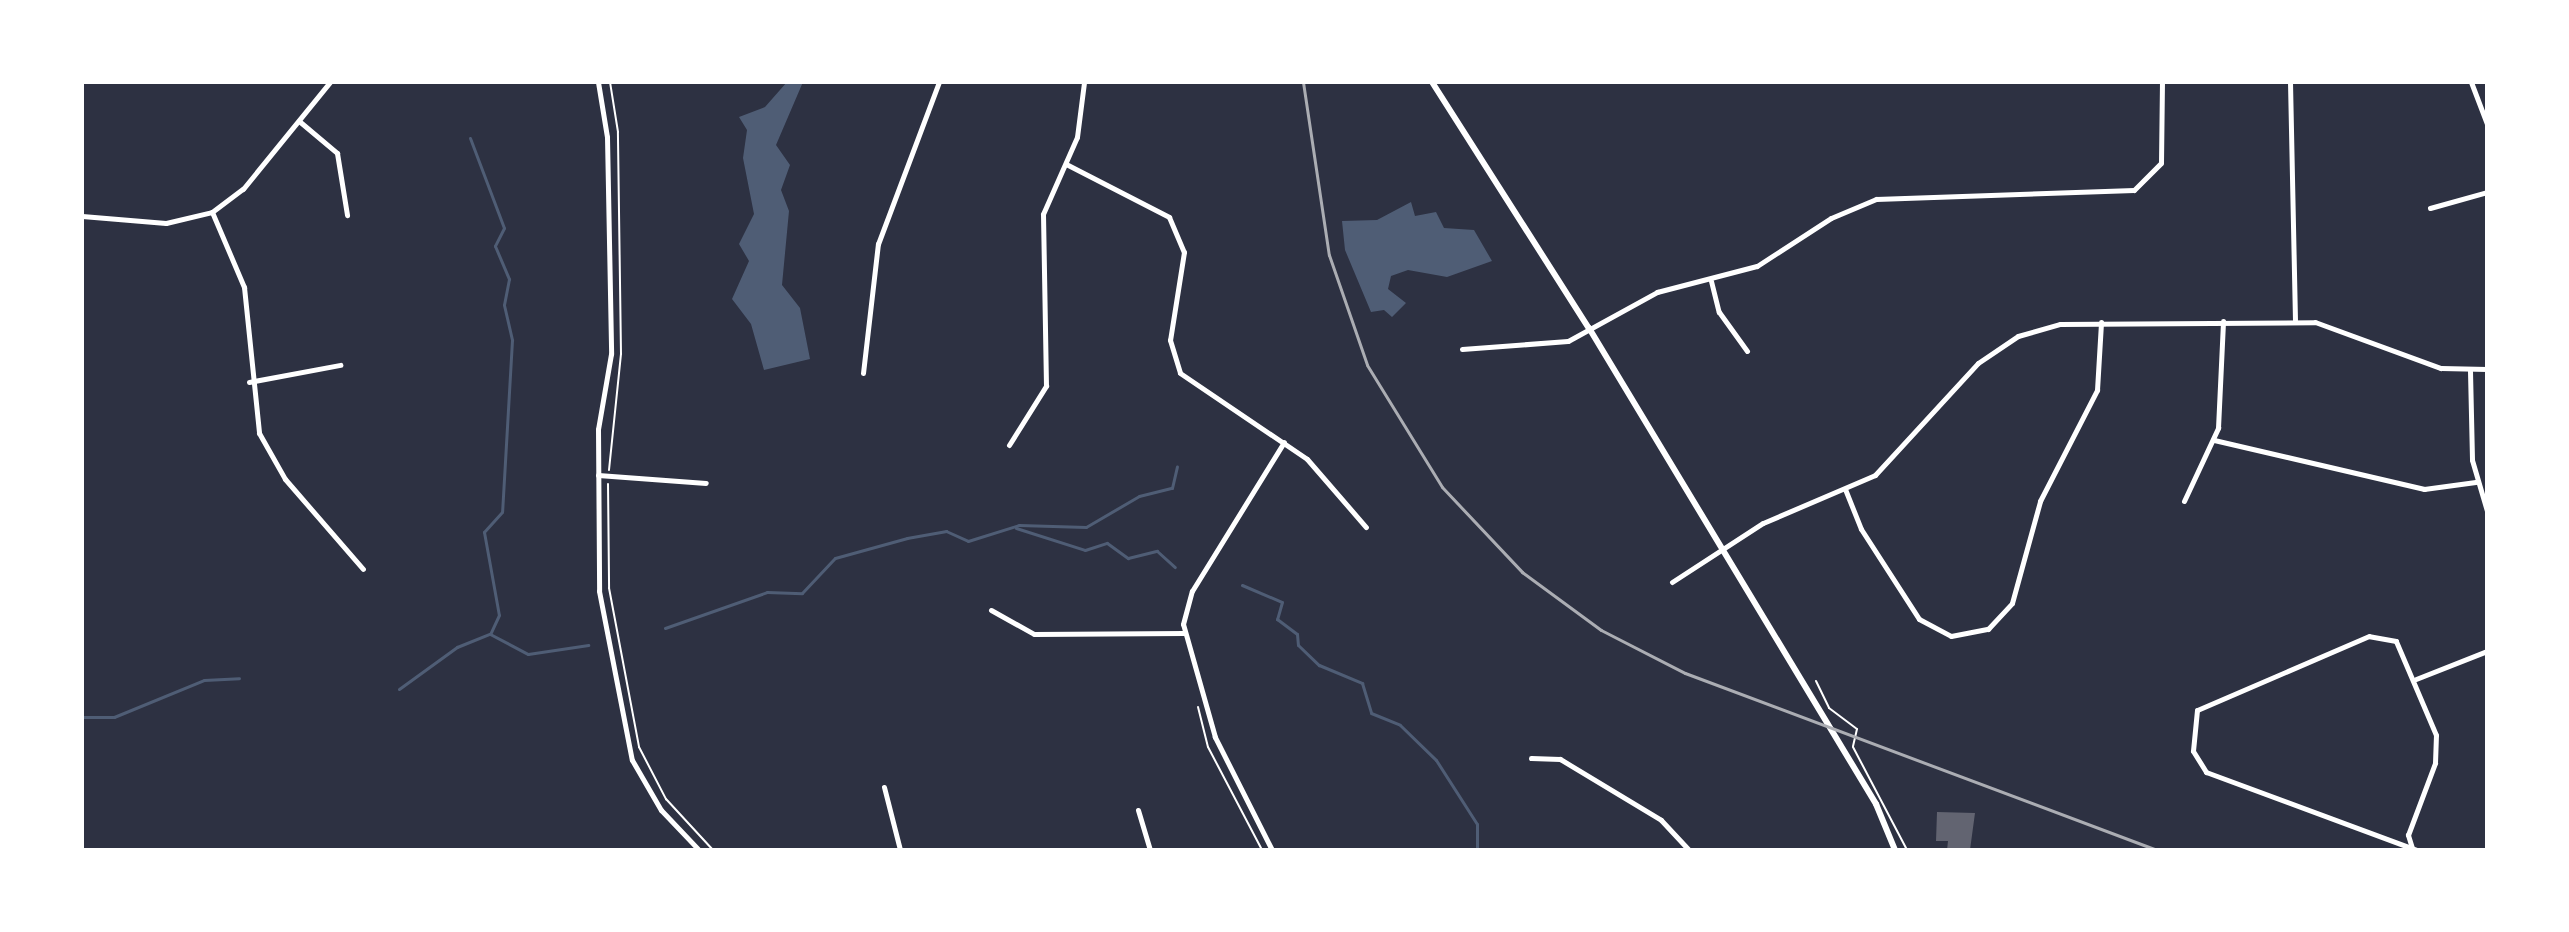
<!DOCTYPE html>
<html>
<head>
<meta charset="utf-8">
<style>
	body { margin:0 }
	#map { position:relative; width:2569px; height:932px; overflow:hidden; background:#2d3142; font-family:"DM Sans",sans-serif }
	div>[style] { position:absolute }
	.water>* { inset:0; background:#4f5d75 }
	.stream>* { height:3px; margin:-1.5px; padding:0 1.5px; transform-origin:1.5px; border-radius:1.5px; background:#4f5d75 }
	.building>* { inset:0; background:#626471 }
	.path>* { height:2px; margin:-1px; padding:0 1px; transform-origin:1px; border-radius:1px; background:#fff }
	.minor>* { height:5px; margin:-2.5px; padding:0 2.5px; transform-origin:2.5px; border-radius:2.5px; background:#fff }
	.tertiary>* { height:6px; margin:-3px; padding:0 3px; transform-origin:3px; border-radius:3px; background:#fff }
	.rail>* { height:3px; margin:-1.5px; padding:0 1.5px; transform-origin:1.5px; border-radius:1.5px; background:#abadb3 }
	span { translate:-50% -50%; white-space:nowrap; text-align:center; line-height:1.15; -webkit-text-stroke:6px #fff; paint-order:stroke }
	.frame { position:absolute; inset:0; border:84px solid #fff; pointer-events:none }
</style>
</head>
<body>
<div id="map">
	<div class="water">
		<i style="clip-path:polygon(787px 82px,803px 82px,776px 145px,790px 165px,781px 190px,789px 211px,782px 285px,800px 308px,810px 359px,764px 370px,751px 324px,732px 299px,749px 261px,739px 244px,754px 214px,743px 158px,747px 130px,739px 117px,765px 107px)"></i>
		<i style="clip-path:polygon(1411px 202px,1415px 216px,1436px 212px,1444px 228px,1474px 230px,1492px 261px,1447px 277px,1408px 270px,1391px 276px,1388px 289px,1406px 303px,1392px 317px,1384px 310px,1371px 312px,1345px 250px,1342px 221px,1377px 220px)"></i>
	</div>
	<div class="stream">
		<i style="left:470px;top:138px;width:96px;rotate:69.3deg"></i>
		<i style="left:504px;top:228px;width:20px;rotate:117deg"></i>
		<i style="left:495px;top:246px;width:36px;rotate:67deg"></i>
		<i style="left:509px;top:279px;width:26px;rotate:101deg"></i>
		<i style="left:504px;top:305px;width:36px;rotate:77deg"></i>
		<i style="left:512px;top:340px;width:172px;rotate:93.3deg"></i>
		<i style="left:502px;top:512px;width:27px;rotate:132deg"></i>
		<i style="left:484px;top:532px;width:84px;rotate:79.8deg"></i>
		<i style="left:499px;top:615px;width:21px;rotate:115deg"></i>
		<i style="left:1016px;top:528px;width:72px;rotate:17.7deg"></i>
		<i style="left:1085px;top:550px;width:23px;rotate:-18deg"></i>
		<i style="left:1107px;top:543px;width:26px;rotate:36deg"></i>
		<i style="left:1128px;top:558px;width:30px;rotate:-14deg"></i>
		<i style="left:1157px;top:551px;width:24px;rotate:42deg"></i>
		<i style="left:1242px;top:585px;width:43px;rotate:23deg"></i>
		<i style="left:1282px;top:602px;width:18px;rotate:106deg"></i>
		<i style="left:1277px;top:619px;width:25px;rotate:37deg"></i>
		<i style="left:1297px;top:634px;width:11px;rotate:85deg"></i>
		<i style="left:1298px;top:645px;width:29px;rotate:44deg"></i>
		<i style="left:1319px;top:665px;width:47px;rotate:22.7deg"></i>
		<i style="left:1362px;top:683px;width:31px;rotate:73deg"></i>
		<i style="left:1371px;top:713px;width:31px;rotate:22deg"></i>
		<i style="left:1400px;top:725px;width:50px;rotate:44.2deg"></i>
		<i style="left:1436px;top:760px;width:76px;rotate:57.4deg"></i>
		<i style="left:1477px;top:824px;width:26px;rotate:90deg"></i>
		<i style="left:665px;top:628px;width:108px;rotate:-19.4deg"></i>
		<i style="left:767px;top:592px;width:35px;rotate:2deg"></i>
		<i style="left:802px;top:593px;width:48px;rotate:-46.7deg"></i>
		<i style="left:835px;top:558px;width:75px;rotate:-15.5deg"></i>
		<i style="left:907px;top:538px;width:40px;rotate:-10deg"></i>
		<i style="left:946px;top:531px;width:24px;rotate:24deg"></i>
		<i style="left:968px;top:541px;width:53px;rotate:-17.4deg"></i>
		<i style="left:1019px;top:525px;width:67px;rotate:1.7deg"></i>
		<i style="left:1086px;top:527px;width:61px;rotate:-30.3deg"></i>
		<i style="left:1139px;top:496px;width:34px;rotate:-14deg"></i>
		<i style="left:1172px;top:488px;width:22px;rotate:-77deg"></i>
		<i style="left:399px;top:689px;width:72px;rotate:-35.9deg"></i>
		<i style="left:457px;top:647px;width:35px;rotate:-22deg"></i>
		<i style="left:490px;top:634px;width:43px;rotate:27.8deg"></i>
		<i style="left:528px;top:654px;width:61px;rotate:-8.5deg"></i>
		<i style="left:82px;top:717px;width:32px"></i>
		<i style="left:114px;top:717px;width:97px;rotate:-22.3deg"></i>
		<i style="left:204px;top:680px;width:35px;rotate:-3deg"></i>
	</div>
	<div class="building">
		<i style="clip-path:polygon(1937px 812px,1975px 813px,1970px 850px,1947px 850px,1948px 841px,1936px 841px)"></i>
	</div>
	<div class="path">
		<i style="left:609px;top:470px;width:117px;rotate:-84.1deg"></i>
		<i style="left:621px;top:354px;width:222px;rotate:-90.8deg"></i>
		<i style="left:618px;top:132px;width:51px;rotate:-99.1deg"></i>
		<i style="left:608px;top:484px;width:104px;rotate:89.4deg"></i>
		<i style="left:609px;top:588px;width:162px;rotate:79.3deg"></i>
		<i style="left:639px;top:747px;width:59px;rotate:62.6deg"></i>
		<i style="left:666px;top:799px;width:69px;rotate:47.3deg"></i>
		<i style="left:1816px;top:681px;width:30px;rotate:64deg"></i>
		<i style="left:1829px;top:708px;width:35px;rotate:37deg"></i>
		<i style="left:1857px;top:729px;width:18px;rotate:103deg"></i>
		<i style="left:1853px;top:747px;width:116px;rotate:62.3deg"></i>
		<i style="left:1198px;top:707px;width:41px;rotate:76deg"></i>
		<i style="left:1208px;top:747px;width:116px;rotate:62.3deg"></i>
	</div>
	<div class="minor">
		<i style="left:598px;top:82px;width:56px;rotate:80.7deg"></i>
		<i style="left:607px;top:137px;width:217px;rotate:88.9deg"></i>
		<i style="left:611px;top:354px;width:76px;rotate:99.8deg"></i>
		<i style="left:598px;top:429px;width:162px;rotate:89.6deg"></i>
		<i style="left:599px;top:591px;width:172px;rotate:79deg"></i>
		<i style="left:632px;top:760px;width:58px;rotate:59.9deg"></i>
		<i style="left:661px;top:810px;width:55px;rotate:46.5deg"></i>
		<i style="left:2290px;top:82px;width:238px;rotate:88.8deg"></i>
		<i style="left:2471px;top:82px;width:45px;rotate:69.1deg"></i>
		<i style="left:299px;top:121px;width:50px;rotate:40.1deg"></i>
		<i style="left:337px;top:153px;width:63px;rotate:80.8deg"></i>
		<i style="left:1066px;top:164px;width:116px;rotate:27.2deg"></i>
		<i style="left:1169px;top:217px;width:38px;rotate:67deg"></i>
		<i style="left:1184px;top:252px;width:89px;rotate:99deg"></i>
		<i style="left:1170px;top:340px;width:34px;rotate:73deg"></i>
		<i style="left:1180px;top:373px;width:153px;rotate:34.1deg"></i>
		<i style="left:1307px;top:459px;width:90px;rotate:49.1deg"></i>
		<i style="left:2430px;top:208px;width:59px;rotate:-15.7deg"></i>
		<i style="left:212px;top:212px;width:82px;rotate:66.9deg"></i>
		<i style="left:244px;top:287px;width:147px;rotate:84.1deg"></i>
		<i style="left:259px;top:433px;width:53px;rotate:60.5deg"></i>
		<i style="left:285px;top:479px;width:119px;rotate:49.1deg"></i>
		<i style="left:82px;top:216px;width:84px;rotate:4.8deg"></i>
		<i style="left:166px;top:223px;width:47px;rotate:-13.4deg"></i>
		<i style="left:212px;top:212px;width:39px;rotate:-37deg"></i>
		<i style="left:243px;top:189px;width:138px;rotate:-50.9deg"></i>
		<i style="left:1711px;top:281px;width:32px;rotate:76deg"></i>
		<i style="left:1719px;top:312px;width:48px;rotate:54.3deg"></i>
		<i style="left:1462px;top:349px;width:106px;rotate:-4.3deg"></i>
		<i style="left:1568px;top:341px;width:102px;rotate:-28.8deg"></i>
		<i style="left:1657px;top:292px;width:103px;rotate:-14.6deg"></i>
		<i style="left:1757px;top:266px;width:88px;rotate:-33deg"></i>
		<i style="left:1831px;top:218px;width:49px;rotate:-22.9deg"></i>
		<i style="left:1876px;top:199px;width:258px;rotate:-2deg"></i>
		<i style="left:2134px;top:190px;width:38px;rotate:-45deg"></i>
		<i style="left:2161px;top:163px;width:81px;rotate:-89.3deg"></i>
		<i style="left:2470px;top:371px;width:89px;rotate:88.7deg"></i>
		<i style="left:2472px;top:460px;width:53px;rotate:73.6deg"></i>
		<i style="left:863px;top:373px;width:130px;rotate:-83.4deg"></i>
		<i style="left:878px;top:244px;width:173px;rotate:-69.4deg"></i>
		<i style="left:249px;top:382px;width:93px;rotate:-10.6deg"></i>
		<i style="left:2214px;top:440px;width:216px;rotate:13.1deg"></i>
		<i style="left:2424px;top:489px;width:52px;rotate:-7.7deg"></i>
		<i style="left:1009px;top:445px;width:70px;rotate:-57.9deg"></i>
		<i style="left:1046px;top:386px;width:172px;rotate:-91deg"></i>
		<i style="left:1043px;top:214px;width:84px;rotate:-66.2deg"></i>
		<i style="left:1077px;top:137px;width:55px;rotate:-82.7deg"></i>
		<i style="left:598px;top:475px;width:108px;rotate:4.2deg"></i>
		<i style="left:1845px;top:489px;width:43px;rotate:68.2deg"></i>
		<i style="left:1861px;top:529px;width:107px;rotate:57.2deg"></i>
		<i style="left:1919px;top:619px;width:36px;rotate:28deg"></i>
		<i style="left:1951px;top:636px;width:38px;rotate:-11deg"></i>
		<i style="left:1988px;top:629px;width:35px;rotate:-47deg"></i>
		<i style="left:2012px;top:603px;width:106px;rotate:-74.6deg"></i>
		<i style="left:2040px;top:501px;width:125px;rotate:-62.8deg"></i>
		<i style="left:2097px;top:390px;width:68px;rotate:-86.6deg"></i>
		<i style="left:2184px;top:501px;width:81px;rotate:-65deg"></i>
		<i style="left:2218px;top:428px;width:107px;rotate:-87.3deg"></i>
		<i style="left:1672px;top:582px;width:108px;rotate:-33deg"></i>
		<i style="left:1763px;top:523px;width:122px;rotate:-23.2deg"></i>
		<i style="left:1875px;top:475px;width:152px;rotate:-47.4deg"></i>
		<i style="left:1978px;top:363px;width:48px;rotate:-34deg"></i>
		<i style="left:2018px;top:336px;width:44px;rotate:-15.9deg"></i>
		<i style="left:2060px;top:324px;width:255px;rotate:-0.4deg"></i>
		<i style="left:2315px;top:322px;width:134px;rotate:20.1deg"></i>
		<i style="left:2441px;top:368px;width:46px;rotate:1.2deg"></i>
		<i style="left:991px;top:610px;width:49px;rotate:29.2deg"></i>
		<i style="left:1034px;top:634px;width:150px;rotate:-0.4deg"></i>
		<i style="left:2416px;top:679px;width:76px;rotate:-21.5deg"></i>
		<i style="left:1531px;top:758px;width:29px;rotate:2deg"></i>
		<i style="left:1560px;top:759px;width:118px;rotate:31.1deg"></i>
		<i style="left:1661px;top:820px;width:41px;rotate:47deg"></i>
		<i style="left:884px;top:787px;width:65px;rotate:75.7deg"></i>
		<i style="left:1138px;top:810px;width:42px;rotate:73.3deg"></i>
		<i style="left:2412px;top:848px;width:14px;rotate:-107deg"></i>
		<i style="left:2408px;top:835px;width:77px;rotate:-69.4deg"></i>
		<i style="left:2435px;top:763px;width:28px;rotate:-88deg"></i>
		<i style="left:2436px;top:735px;width:102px;rotate:-113.1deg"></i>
		<i style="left:2396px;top:641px;width:27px;rotate:-170deg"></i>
		<i style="left:2369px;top:636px;width:187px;rotate:156.7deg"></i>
		<i style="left:2197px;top:710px;width:41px;rotate:95.6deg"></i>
		<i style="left:2193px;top:751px;width:25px;rotate:58deg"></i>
		<i style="left:2206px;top:772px;width:225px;rotate:20.3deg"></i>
		<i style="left:1272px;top:850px;width:127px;rotate:-116.8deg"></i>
		<i style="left:1215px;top:737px;width:117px;rotate:-105.8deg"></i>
		<i style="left:1183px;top:624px;width:34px;rotate:-75deg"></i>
		<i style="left:1192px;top:591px;width:175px;rotate:-58.3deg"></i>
	</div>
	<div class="tertiary">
		<i style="left:1432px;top:82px;width:292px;rotate:57.5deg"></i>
		<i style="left:1589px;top:328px;width:556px;rotate:58.91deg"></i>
		<i style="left:1876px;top:804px;width:50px;rotate:67.6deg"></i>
	</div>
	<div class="rail">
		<i style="left:1303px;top:82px;width:175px;rotate:81.5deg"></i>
		<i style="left:1329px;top:255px;width:116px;rotate:70.9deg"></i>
		<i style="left:1367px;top:365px;width:143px;rotate:58.4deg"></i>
		<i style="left:1442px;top:487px;width:117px;rotate:46.7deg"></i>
		<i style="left:1522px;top:572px;width:98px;rotate:36.3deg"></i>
		<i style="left:1601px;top:630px;width:94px;rotate:27.1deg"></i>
		<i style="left:1685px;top:673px;width:504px;rotate:20.56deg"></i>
	</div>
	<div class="frame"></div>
</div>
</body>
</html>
